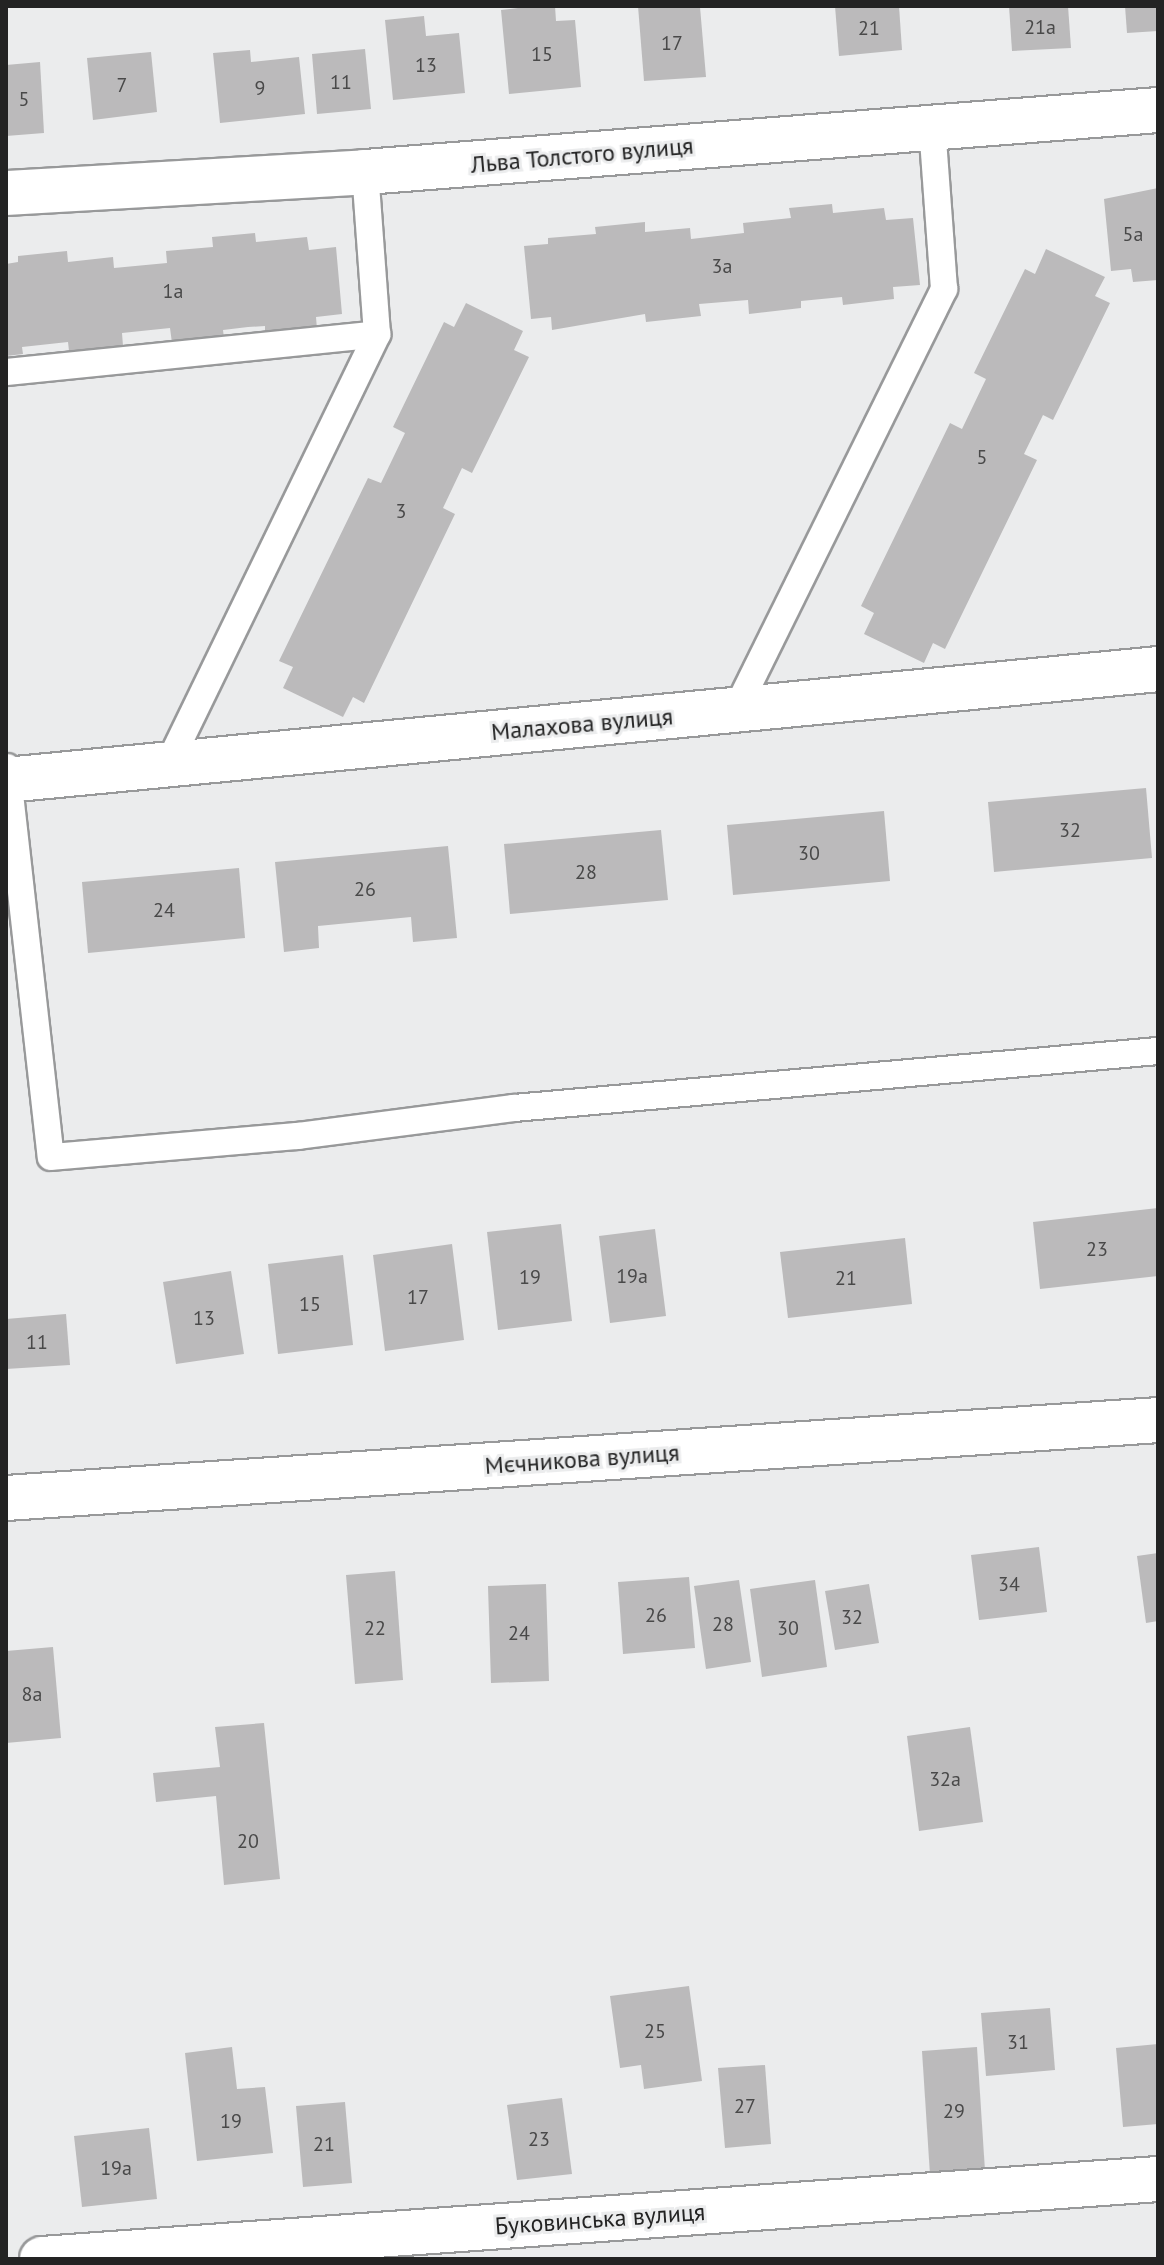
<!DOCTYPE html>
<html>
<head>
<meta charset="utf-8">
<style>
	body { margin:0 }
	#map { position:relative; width:1164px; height:2265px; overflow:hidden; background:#ebeced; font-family:"PT Sans",sans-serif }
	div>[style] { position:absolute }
	.building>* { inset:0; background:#bbbabb }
	.roads { filter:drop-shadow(2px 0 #98999a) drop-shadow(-2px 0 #98999a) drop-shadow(0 2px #98999a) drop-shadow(0 -2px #98999a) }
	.lane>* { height:26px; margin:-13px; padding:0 13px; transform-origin:13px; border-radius:13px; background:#fff }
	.street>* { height:44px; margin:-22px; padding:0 22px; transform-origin:22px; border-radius:22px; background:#fff }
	span { translate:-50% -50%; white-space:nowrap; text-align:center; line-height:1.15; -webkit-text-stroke:6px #ebeced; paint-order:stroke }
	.number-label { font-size:20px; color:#494949 }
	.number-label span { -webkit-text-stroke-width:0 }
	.street-label { font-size:24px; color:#232323 }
	.frame { position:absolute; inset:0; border:8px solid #232323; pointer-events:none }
</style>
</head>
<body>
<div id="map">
	<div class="building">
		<i style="clip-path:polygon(534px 6px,555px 6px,556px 21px,575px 20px,581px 87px,509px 94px,501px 10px)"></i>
		<i style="clip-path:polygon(638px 6px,700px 7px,706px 77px,644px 81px)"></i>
		<i style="clip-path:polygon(835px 6px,899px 6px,902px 50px,839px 56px)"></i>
		<i style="clip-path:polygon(1009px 6px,1068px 6px,1071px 48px,1012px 51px)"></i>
		<i style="clip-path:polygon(1125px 6px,1158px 6px,1158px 31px,1127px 33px)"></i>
		<i style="clip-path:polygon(424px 16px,426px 36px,459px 33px,465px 93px,393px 100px,385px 20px)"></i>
		<i style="clip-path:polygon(365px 49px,371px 109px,317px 114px,312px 54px)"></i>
		<i style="clip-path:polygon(250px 50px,251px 62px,299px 57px,305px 114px,220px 123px,213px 53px)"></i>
		<i style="clip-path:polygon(151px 52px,157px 112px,93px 120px,87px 58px)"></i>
		<i style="clip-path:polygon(40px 62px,44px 133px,6px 136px,6px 65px)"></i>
		<i style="clip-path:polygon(1158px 188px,1158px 280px,1133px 282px,1131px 269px,1111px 271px,1104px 199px)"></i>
		<i style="clip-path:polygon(832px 204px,833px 213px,884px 208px,886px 220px,913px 218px,920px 285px,893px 287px,894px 299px,843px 305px,842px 297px,801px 301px,801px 308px,749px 314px,748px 300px,699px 304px,701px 316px,646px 322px,645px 314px,552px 330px,551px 317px,531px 319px,524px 246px,548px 244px,548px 238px,596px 234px,595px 227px,645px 222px,645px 232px,690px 228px,691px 239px,744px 233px,743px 223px,791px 218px,789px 208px)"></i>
		<i style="clip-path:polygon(255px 233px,256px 242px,307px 237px,309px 250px,336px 247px,342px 314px,316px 317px,317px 329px,265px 334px,265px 326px,248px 327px,223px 330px,224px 338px,172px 343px,170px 328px,122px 333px,123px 346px,69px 351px,68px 342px,22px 347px,23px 354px,6px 356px,6px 264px,18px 262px,18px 256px,67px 251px,68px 262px,113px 257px,114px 268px,167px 263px,166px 251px,213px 247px,212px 237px)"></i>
		<i style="clip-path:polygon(1046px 249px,1105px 277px,1095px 296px,1110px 303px,1053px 420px,1043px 415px,1024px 454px,1037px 460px,945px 649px,933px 643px,924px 663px,864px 634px,874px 613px,861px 606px,950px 423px,962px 429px,986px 379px,974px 373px,1025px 269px,1035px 274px)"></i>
		<i style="clip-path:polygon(466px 303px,523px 331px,514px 350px,529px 357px,472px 473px,462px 468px,443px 508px,455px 514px,364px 703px,353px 697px,343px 717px,283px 688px,293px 667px,279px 661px,368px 478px,381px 483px,405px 433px,393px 427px,444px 322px,454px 327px)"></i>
		<i style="clip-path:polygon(1146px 788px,1152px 858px,994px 872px,988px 802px)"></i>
		<i style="clip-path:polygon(884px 811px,890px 881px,733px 895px,727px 825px)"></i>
		<i style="clip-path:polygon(661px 830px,668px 900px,510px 914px,504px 844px)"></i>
		<i style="clip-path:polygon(448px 846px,457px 938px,413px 942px,411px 917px,318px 926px,319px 948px,284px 952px,275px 862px)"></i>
		<i style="clip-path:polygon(239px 868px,245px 938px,88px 953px,82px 882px)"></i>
		<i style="clip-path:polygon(1158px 1208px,1158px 1276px,1040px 1289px,1033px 1222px)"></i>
		<i style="clip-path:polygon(561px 1224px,572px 1321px,498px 1330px,487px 1232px)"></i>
		<i style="clip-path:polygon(655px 1229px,666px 1316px,610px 1323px,599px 1236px)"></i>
		<i style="clip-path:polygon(905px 1238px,912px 1304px,788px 1318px,780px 1252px)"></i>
		<i style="clip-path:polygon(452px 1244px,464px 1340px,385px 1351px,373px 1255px)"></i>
		<i style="clip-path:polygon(343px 1255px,353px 1345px,278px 1354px,268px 1264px)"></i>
		<i style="clip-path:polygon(231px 1271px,244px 1354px,176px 1364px,163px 1282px)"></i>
		<i style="clip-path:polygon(66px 1314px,70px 1365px,6px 1369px,6px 1319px)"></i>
		<i style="clip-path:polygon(1039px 1547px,1047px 1612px,979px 1620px,971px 1555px)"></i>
		<i style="clip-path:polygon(1158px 1553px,1158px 1621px,1146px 1623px,1137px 1556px)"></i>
		<i style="clip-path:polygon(395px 1571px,403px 1680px,355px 1684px,346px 1575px)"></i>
		<i style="clip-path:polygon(689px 1577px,695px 1648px,623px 1654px,618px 1582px)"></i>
		<i style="clip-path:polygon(739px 1580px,751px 1662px,706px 1669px,694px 1586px)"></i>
		<i style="clip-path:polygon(815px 1580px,827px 1667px,762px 1677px,750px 1589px)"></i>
		<i style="clip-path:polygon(546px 1584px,549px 1681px,491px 1683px,488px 1586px)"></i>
		<i style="clip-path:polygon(869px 1584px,879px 1643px,835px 1650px,825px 1591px)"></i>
		<i style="clip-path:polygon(53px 1647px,61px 1738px,6px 1743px,6px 1651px)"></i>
		<i style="clip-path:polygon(264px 1723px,280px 1879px,224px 1885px,216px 1796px,156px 1802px,153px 1773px,220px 1767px,215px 1727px)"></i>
		<i style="clip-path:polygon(970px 1727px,983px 1822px,919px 1831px,907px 1736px)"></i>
		<i style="clip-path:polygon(689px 1986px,702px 2081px,644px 2089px,641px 2065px,620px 2068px,610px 1996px)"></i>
		<i style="clip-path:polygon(1050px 2008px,1055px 2070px,986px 2076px,981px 2013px)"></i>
		<i style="clip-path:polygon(1158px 2044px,1158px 2124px,1123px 2127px,1116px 2048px)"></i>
		<i style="clip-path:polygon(232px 2047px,237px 2089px,265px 2087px,273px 2153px,197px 2161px,185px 2053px)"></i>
		<i style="clip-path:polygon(977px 2047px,985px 2171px,930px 2175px,922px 2051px)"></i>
		<i style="clip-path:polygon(765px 2065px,771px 2144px,725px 2148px,718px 2068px)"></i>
		<i style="clip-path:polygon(562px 2098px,572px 2174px,517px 2180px,507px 2105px)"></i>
		<i style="clip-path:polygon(345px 2102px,352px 2183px,303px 2187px,296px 2106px)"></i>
		<i style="clip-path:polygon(149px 2128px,157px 2199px,82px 2207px,74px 2136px)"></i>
	</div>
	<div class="roads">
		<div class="lane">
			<i style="left:6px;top:372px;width:373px;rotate:-5.8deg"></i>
			<i style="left:736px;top:710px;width:470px;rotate:-63.7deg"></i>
			<i style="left:944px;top:289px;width:162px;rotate:-94.2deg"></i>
			<i style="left:169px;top:763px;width:477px;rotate:-64.1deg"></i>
			<i style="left:377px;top:334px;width:162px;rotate:-94.2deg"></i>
			<i style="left:7px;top:767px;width:392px;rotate:83.6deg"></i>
			<i style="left:51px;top:1157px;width:248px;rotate:-4.9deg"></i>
			<i style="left:298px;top:1136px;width:218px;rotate:-7.4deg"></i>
			<i style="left:514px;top:1108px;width:647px;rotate:-5.06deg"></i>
		</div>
		<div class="street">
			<i style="left:6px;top:193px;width:360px;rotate:-3.3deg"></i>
			<i style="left:365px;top:172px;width:795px;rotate:-4.47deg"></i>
			<i style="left:6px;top:780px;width:1157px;rotate:-5.5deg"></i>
			<i style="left:6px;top:1498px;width:1155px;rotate:-3.87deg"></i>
			<i style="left:42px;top:2259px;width:1119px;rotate:-4.1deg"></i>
		</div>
	</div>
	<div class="number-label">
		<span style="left:1040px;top:27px">21а</span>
		<span style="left:869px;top:28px">21</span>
		<span style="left:672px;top:43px">17</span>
		<span style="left:542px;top:54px">15</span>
		<span style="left:426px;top:65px">13</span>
		<span style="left:341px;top:82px">11</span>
		<span style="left:122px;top:85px">7</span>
		<span style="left:260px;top:88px">9</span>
		<span style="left:24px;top:99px">5</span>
		<span style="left:1133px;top:234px">5а</span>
		<span style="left:722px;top:266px">3а</span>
		<span style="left:173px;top:291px">1а</span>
		<span style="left:982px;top:457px">5</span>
		<span style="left:401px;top:511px">3</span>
		<span style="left:1070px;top:830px">32</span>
		<span style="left:809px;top:853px">30</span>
		<span style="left:586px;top:872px">28</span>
		<span style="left:365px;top:889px">26</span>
		<span style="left:164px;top:910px">24</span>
		<span style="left:1097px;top:1249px">23</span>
		<span style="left:632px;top:1276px">19а</span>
		<span style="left:530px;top:1277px">19</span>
		<span style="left:846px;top:1278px">21</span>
		<span style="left:418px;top:1297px">17</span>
		<span style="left:310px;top:1304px">15</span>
		<span style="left:204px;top:1318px">13</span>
		<span style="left:37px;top:1342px">11</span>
		<span style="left:1009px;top:1584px">34</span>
		<span style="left:656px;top:1615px">26</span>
		<span style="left:852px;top:1617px">32</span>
		<span style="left:723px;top:1624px">28</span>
		<span style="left:375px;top:1628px">22</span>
		<span style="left:788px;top:1628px">30</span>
		<span style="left:519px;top:1633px">24</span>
		<span style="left:32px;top:1694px">8а</span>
		<span style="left:945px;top:1779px">32а</span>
		<span style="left:248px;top:1841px">20</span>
		<span style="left:655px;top:2031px">25</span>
		<span style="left:1018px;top:2042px">31</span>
		<span style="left:745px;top:2106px">27</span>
		<span style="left:954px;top:2111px">29</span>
		<span style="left:231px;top:2121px">19</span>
		<span style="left:539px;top:2139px">23</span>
		<span style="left:324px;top:2144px">21</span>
		<span style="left:116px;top:2168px">19а</span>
	</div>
	<div class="street-label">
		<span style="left:582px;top:155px;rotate:-5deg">Льва Толстого вулиця</span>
		<span style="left:582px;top:724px;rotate:-5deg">Малахова вулиця</span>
		<span style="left:582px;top:1459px;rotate:-4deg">Мєчникова вулиця</span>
		<span style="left:600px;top:2219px;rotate:-4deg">Буковинська вулиця</span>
	</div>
	<div class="frame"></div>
</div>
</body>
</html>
